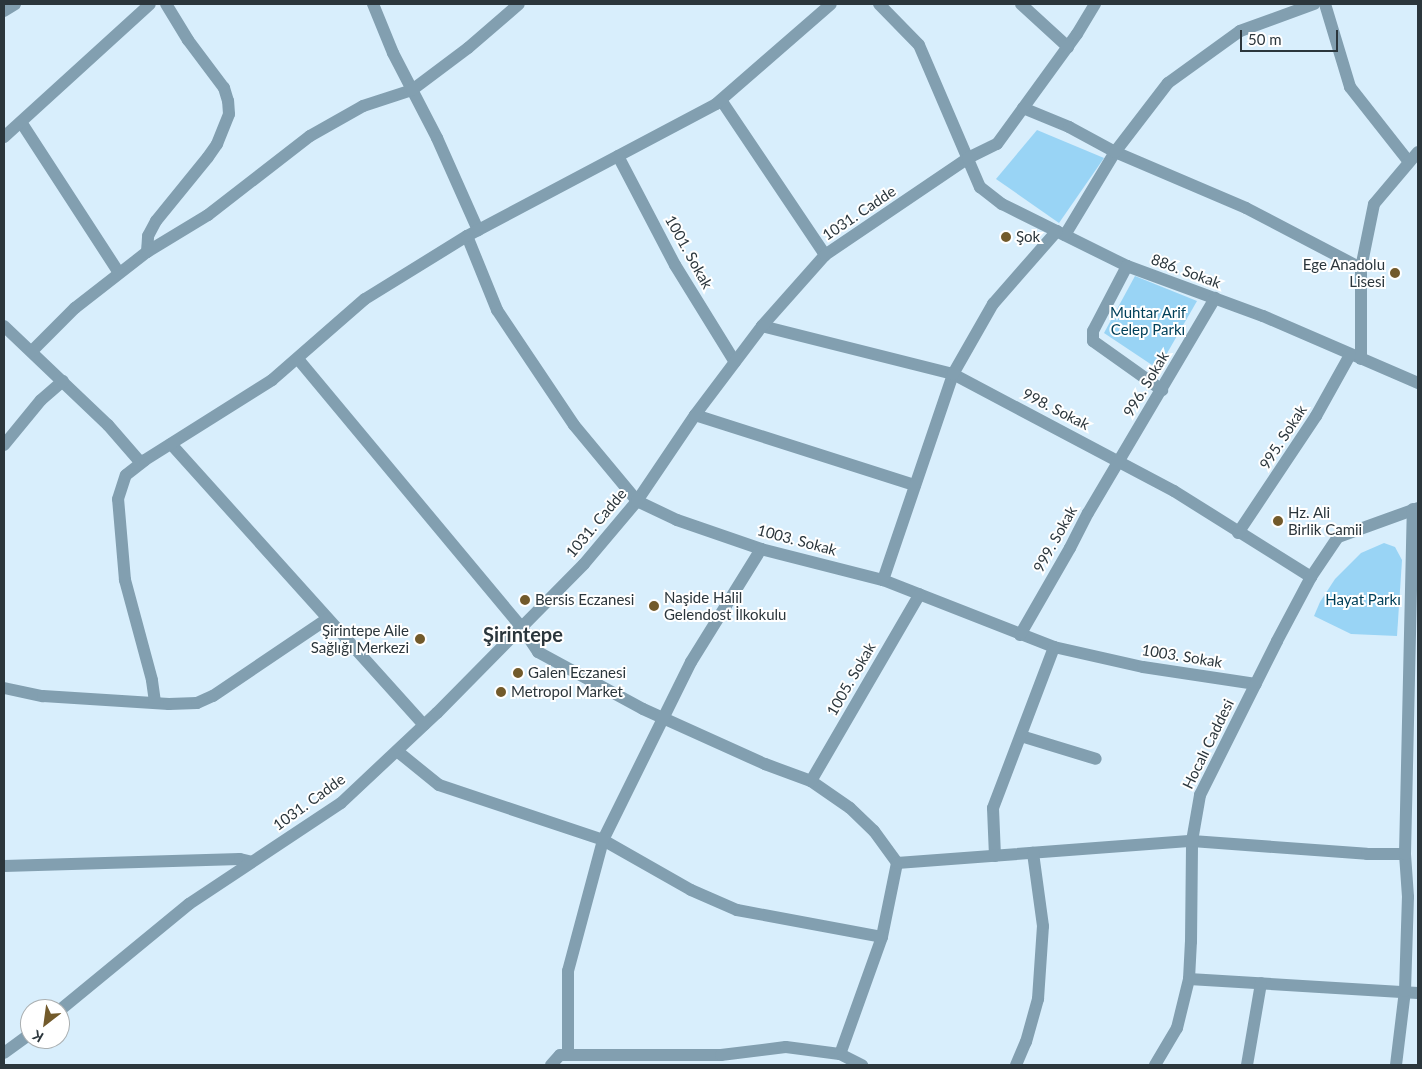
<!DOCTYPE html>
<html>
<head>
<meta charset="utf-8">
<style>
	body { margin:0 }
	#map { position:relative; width:1422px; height:1069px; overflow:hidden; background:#d8eefc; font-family:Lato,sans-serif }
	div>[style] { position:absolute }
	.green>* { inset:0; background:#99d4f5 }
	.minor>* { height:12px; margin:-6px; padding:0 6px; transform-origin:6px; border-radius:6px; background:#829fb0 }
	.dots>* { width:14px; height:14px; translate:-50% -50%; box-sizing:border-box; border:2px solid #fff; border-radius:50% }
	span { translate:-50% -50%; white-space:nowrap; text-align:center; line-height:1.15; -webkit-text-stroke:4px #fff; paint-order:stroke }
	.street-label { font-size:15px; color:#2b363c }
	.poi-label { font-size:15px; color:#2b363c }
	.left { translate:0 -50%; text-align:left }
	.right { translate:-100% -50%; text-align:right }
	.park-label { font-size:15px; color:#00405a }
	.district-label { font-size:20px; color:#2b363c; font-weight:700 }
	.frame { position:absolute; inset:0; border:5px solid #2b363c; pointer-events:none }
	.north { position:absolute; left:20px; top:999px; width:50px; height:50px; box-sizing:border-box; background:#fff; border:1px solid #aaafb1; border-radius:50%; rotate:210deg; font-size:14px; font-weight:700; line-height:20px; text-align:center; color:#2b363c }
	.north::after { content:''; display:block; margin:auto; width:18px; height:22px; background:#725a2b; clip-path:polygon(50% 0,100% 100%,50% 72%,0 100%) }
	.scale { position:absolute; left:1240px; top:30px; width:98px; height:22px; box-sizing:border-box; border:2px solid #2b363c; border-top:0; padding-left:6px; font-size:15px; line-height:18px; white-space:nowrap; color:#2b363c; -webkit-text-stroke:4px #fff; paint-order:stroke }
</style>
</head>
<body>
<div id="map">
	<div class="green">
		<i style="clip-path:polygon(1037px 130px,1104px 158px,1059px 223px,996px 179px)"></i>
		<i style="clip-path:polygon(1135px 276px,1197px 301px,1158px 369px,1104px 333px)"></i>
		<i style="clip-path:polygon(1384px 543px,1395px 547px,1402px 560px,1397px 636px,1351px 634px,1314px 616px,1320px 602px,1335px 579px,1361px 553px)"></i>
	</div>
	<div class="minor">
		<i style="left:373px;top:4px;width:53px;rotate:67.8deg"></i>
		<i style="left:393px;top:53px;width:96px;rotate:62.6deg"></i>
		<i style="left:437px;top:138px;width:101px;rotate:66deg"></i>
		<i style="left:879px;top:4px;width:57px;rotate:45.7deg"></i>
		<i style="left:919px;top:45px;width:155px;rotate:66.8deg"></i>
		<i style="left:980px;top:187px;width:28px;rotate:38deg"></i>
		<i style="left:1002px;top:204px;width:140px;rotate:26.4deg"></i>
		<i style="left:1127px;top:266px;width:145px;rotate:20.2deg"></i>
		<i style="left:1263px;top:316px;width:169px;rotate:23.4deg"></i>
		<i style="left:1021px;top:4px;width:64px;rotate:42.5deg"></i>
		<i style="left:1325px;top:4px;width:87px;rotate:73.2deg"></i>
		<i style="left:1350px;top:87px;width:95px;rotate:51.8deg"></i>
		<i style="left:4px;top:11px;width:13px;rotate:-32deg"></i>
		<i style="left:721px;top:100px;width:187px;rotate:56.1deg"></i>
		<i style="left:1023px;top:108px;width:50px;rotate:22.4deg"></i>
		<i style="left:1069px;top:127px;width:52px;rotate:28.5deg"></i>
		<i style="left:1115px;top:152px;width:142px;rotate:23.1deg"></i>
		<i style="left:1246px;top:208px;width:130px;rotate:27.6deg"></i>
		<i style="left:21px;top:122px;width:180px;rotate:57deg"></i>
		<i style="left:4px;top:137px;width:197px;rotate:-42.3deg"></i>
		<i style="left:618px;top:156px;width:123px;rotate:62.4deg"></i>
		<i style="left:675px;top:265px;width:114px;rotate:58.3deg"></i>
		<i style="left:1065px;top:235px;width:97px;rotate:-58.9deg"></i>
		<i style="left:1115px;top:152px;width:87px;rotate:-52.5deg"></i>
		<i style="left:1168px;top:83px;width:89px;rotate:-35.8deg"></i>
		<i style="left:1240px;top:31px;width:79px;rotate:-20deg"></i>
		<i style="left:467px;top:236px;width:80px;rotate:67.9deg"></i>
		<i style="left:497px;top:310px;width:138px;rotate:56.2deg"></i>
		<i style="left:574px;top:425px;width:99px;rotate:50.3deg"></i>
		<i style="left:637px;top:501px;width:44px;rotate:25.4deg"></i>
		<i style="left:677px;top:520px;width:89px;rotate:19deg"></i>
		<i style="left:761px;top:549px;width:126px;rotate:14.3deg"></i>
		<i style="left:883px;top:580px;width:184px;rotate:21.4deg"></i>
		<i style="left:1054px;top:647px;width:91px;rotate:12.7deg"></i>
		<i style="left:1143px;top:667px;width:114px;rotate:8.6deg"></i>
		<i style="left:147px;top:252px;width:16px;rotate:-86deg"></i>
		<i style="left:148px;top:236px;width:17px;rotate:-62deg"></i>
		<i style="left:156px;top:221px;width:82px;rotate:-50.9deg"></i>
		<i style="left:208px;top:157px;width:16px;rotate:-55deg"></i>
		<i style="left:217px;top:144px;width:32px;rotate:-68deg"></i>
		<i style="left:229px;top:114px;width:13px;rotate:-94deg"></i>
		<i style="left:228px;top:101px;width:14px;rotate:-107deg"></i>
		<i style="left:224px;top:88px;width:60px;rotate:-126.9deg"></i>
		<i style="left:188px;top:40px;width:42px;rotate:-121.4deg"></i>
		<i style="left:1127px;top:266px;width:73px;rotate:117.6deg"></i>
		<i style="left:1093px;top:331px;width:10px;rotate:90deg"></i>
		<i style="left:1093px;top:341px;width:85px;rotate:35.4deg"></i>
		<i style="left:4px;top:326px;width:144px;rotate:43.6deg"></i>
		<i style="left:108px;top:425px;width:50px;rotate:49deg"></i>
		<i style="left:762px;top:326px;width:197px;rotate:14.1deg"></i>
		<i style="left:953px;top:374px;width:250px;rotate:27.9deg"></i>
		<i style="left:1174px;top:491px;width:162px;rotate:32.1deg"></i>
		<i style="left:32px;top:351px;width:61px;rotate:-45deg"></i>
		<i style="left:75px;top:308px;width:91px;rotate:-37.9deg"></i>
		<i style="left:147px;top:252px;width:71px;rotate:-31.2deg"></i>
		<i style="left:208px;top:215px;width:129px;rotate:-37.8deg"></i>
		<i style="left:310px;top:136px;width:61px;rotate:-29.5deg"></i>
		<i style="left:363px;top:106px;width:52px;rotate:-18.1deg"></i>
		<i style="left:412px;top:90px;width:70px;rotate:-36.9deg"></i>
		<i style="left:468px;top:48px;width:67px;rotate:-40.8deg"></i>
		<i style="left:298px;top:359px;width:350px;rotate:50.2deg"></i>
		<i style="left:522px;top:628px;width:29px;rotate:56deg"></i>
		<i style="left:538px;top:652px;width:119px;rotate:28.5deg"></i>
		<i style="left:643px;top:709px;width:134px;rotate:24.3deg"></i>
		<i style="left:765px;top:764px;width:49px;rotate:20.3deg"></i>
		<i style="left:811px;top:781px;width:47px;rotate:34.7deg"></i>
		<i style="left:850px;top:808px;width:33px;rotate:44deg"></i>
		<i style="left:874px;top:831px;width:39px;rotate:54deg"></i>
		<i style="left:897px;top:863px;width:76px;rotate:101.5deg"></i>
		<i style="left:882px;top:937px;width:124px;rotate:109.7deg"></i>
		<i style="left:1361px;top:359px;width:91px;rotate:-90deg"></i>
		<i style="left:1361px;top:268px;width:65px;rotate:-78.5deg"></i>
		<i style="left:1374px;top:204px;width:68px;rotate:-49.8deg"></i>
		<i style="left:695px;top:415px;width:231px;rotate:17.7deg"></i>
		<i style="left:171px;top:444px;width:378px;rotate:48deg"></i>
		<i style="left:4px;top:445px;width:58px;rotate:-50.6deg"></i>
		<i style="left:41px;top:400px;width:29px;rotate:-41deg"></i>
		<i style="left:1238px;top:533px;width:141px;rotate:-56.3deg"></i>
		<i style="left:1316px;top:416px;width:70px;rotate:-60.9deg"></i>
		<i style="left:883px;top:580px;width:218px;rotate:-71.2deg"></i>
		<i style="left:953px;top:374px;width:81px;rotate:-60.3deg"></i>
		<i style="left:993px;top:304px;width:97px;rotate:-48.8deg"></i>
		<i style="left:1020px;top:635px;width:100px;rotate:-60.1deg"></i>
		<i style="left:1070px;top:548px;width:39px;rotate:-63deg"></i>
		<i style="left:1088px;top:513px;width:250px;rotate:-59.4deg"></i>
		<i style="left:4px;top:688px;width:40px;rotate:12deg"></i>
		<i style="left:43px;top:696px;width:126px;rotate:3.6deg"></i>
		<i style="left:169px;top:704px;width:28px;rotate:-2deg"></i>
		<i style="left:197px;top:703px;width:17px;rotate:-24deg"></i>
		<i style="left:213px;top:696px;width:138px;rotate:-34deg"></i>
		<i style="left:155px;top:702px;width:22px;rotate:-98deg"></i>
		<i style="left:152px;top:680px;width:104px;rotate:-105.1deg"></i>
		<i style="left:125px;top:580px;width:81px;rotate:-94.9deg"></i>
		<i style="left:118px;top:499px;width:25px;rotate:-72deg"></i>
		<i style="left:126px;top:475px;width:24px;rotate:-38deg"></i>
		<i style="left:145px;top:460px;width:150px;rotate:-32.2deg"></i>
		<i style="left:272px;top:380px;width:123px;rotate:-41.1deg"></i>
		<i style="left:365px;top:299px;width:120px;rotate:-31.7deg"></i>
		<i style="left:467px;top:236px;width:282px;rotate:-27.9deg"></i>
		<i style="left:716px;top:104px;width:152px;rotate:-41deg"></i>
		<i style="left:1021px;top:736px;width:78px;rotate:17deg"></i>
		<i style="left:397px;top:751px;width:54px;rotate:39deg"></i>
		<i style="left:439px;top:785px;width:173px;rotate:18.5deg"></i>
		<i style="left:603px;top:840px;width:101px;rotate:29.6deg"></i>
		<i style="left:691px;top:890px;width:50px;rotate:23.5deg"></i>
		<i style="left:737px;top:910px;width:147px;rotate:10.5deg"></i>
		<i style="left:811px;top:781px;width:216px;rotate:-59.8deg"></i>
		<i style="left:995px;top:856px;width:48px;rotate:-92.4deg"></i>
		<i style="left:993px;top:808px;width:172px;rotate:-69.2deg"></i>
		<i style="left:897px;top:863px;width:296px;rotate:-4.3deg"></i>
		<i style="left:1192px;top:841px;width:175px;rotate:4.2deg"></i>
		<i style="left:1367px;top:854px;width:38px"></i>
		<i style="left:4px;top:866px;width:236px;rotate:-1.7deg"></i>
		<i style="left:240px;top:859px;width:12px;rotate:14deg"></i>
		<i style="left:1189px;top:979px;width:229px;rotate:3.5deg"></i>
		<i style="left:60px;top:1010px;width:167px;rotate:-39.4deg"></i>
		<i style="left:189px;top:904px;width:182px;rotate:-33.6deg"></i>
		<i style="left:341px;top:803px;width:132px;rotate:-43.2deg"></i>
		<i style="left:437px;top:713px;width:209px;rotate:-45.4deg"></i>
		<i style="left:584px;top:564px;width:82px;rotate:-49.9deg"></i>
		<i style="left:637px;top:501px;width:104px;rotate:-56deg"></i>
		<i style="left:695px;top:415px;width:111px;rotate:-53deg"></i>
		<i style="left:762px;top:326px;width:95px;rotate:-48.4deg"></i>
		<i style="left:825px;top:255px;width:173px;rotate:-34.1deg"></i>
		<i style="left:968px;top:158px;width:32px;rotate:-26deg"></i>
		<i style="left:997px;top:144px;width:136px;rotate:-54deg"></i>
		<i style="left:1077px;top:34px;width:35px;rotate:-59deg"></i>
		<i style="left:4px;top:1053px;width:32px;rotate:-36deg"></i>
		<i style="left:568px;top:1055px;width:84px;rotate:-90deg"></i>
		<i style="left:568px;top:971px;width:136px;rotate:-75deg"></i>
		<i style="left:603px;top:840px;width:199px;rotate:-63.7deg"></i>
		<i style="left:691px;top:662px;width:133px;rotate:-58.2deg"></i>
		<i style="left:551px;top:1065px;width:13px;rotate:-48deg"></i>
		<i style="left:560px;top:1055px;width:161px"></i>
		<i style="left:721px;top:1055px;width:65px;rotate:-7deg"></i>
		<i style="left:786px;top:1047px;width:54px;rotate:7.4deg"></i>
		<i style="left:840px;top:1054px;width:25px;rotate:27deg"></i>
		<i style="left:1016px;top:1065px;width:25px;rotate:-67deg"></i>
		<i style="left:1026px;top:1042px;width:45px;rotate:-74.4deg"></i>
		<i style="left:1038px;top:999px;width:73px;rotate:-86.1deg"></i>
		<i style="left:1043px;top:926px;width:74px;rotate:-97.8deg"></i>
		<i style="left:1155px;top:1065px;width:43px;rotate:-59.3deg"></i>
		<i style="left:1177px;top:1028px;width:50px;rotate:-76.2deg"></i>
		<i style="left:1189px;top:979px;width:37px;rotate:-87deg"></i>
		<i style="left:1191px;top:942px;width:101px;rotate:-89.4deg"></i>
		<i style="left:1192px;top:841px;width:47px;rotate:-80.1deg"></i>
		<i style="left:1200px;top:795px;width:172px;rotate:-63.4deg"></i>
		<i style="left:1277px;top:641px;width:72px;rotate:-62deg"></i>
		<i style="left:1311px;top:577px;width:48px;rotate:-56deg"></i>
		<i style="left:1338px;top:537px;width:85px;rotate:-19.9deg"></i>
		<i style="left:1247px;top:1065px;width:83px;rotate:-80.3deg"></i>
		<i style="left:1396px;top:1065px;width:75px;rotate:-83.1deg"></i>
		<i style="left:1405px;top:991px;width:94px;rotate:-88.2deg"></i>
		<i style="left:1408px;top:897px;width:43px;rotate:-94deg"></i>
		<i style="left:1405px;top:854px;width:345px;rotate:-88.7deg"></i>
	</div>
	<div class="dots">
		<i style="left:1006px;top:237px;background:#725a2b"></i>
		<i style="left:1395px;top:273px;background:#725a2b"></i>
		<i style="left:1278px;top:521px;background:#725a2b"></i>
		<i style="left:525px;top:600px;background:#725a2b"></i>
		<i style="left:654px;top:606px;background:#725a2b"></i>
		<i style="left:420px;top:639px;background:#725a2b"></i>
		<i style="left:518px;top:673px;background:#725a2b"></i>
		<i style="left:501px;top:692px;background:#725a2b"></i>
	</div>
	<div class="street-label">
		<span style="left:859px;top:213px;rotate:-34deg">1031. Cadde</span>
		<span style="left:689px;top:252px;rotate:61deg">1001. Sokak</span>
		<span style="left:1186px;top:271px;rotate:20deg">886. Sokak</span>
		<span style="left:1146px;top:384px;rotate:-59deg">996. Sokak</span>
		<span style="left:1056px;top:409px;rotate:27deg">998. Sokak</span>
		<span style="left:1283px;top:437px;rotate:-57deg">995. Sokak</span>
		<span style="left:596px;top:523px;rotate:-50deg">1031. Cadde</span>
		<span style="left:1055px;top:539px;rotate:-61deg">999. Sokak</span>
		<span style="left:797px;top:540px;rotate:15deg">1003. Sokak</span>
		<span style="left:1182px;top:656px;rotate:9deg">1003. Sokak</span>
		<span style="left:851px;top:679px;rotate:-60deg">1005. Sokak</span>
		<span style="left:1208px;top:744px;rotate:-64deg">Hocalı Caddesi</span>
		<span style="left:309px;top:802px;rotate:-36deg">1031. Cadde</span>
	</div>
	<div class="poi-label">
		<span class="left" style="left:1016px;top:237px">Şok</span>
		<span class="right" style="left:1385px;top:273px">Ege Anadolu<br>Lisesi</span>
		<span class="left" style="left:1288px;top:521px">Hz. Ali<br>Birlik Camii</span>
		<span class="left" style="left:664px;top:606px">Naşide Halil<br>Gelendost İlkokulu</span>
		<span class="left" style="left:535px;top:600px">Bersis Eczanesi</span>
		<span class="right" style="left:409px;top:639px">Şirintepe Aile<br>Sağlığı Merkezi</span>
		<span class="left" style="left:528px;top:673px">Galen Eczanesi</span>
		<span class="left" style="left:511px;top:692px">Metropol Market</span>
	</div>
	<div class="park-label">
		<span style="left:1148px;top:321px">Muhtar Arif<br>Celep Parkı</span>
		<span style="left:1363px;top:600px">Hayat Parkı</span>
	</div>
	<div class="district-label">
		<span style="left:523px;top:634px">Şirintepe</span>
	</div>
	<div class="frame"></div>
	<div class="north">K</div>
	<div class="scale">50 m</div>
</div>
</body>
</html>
